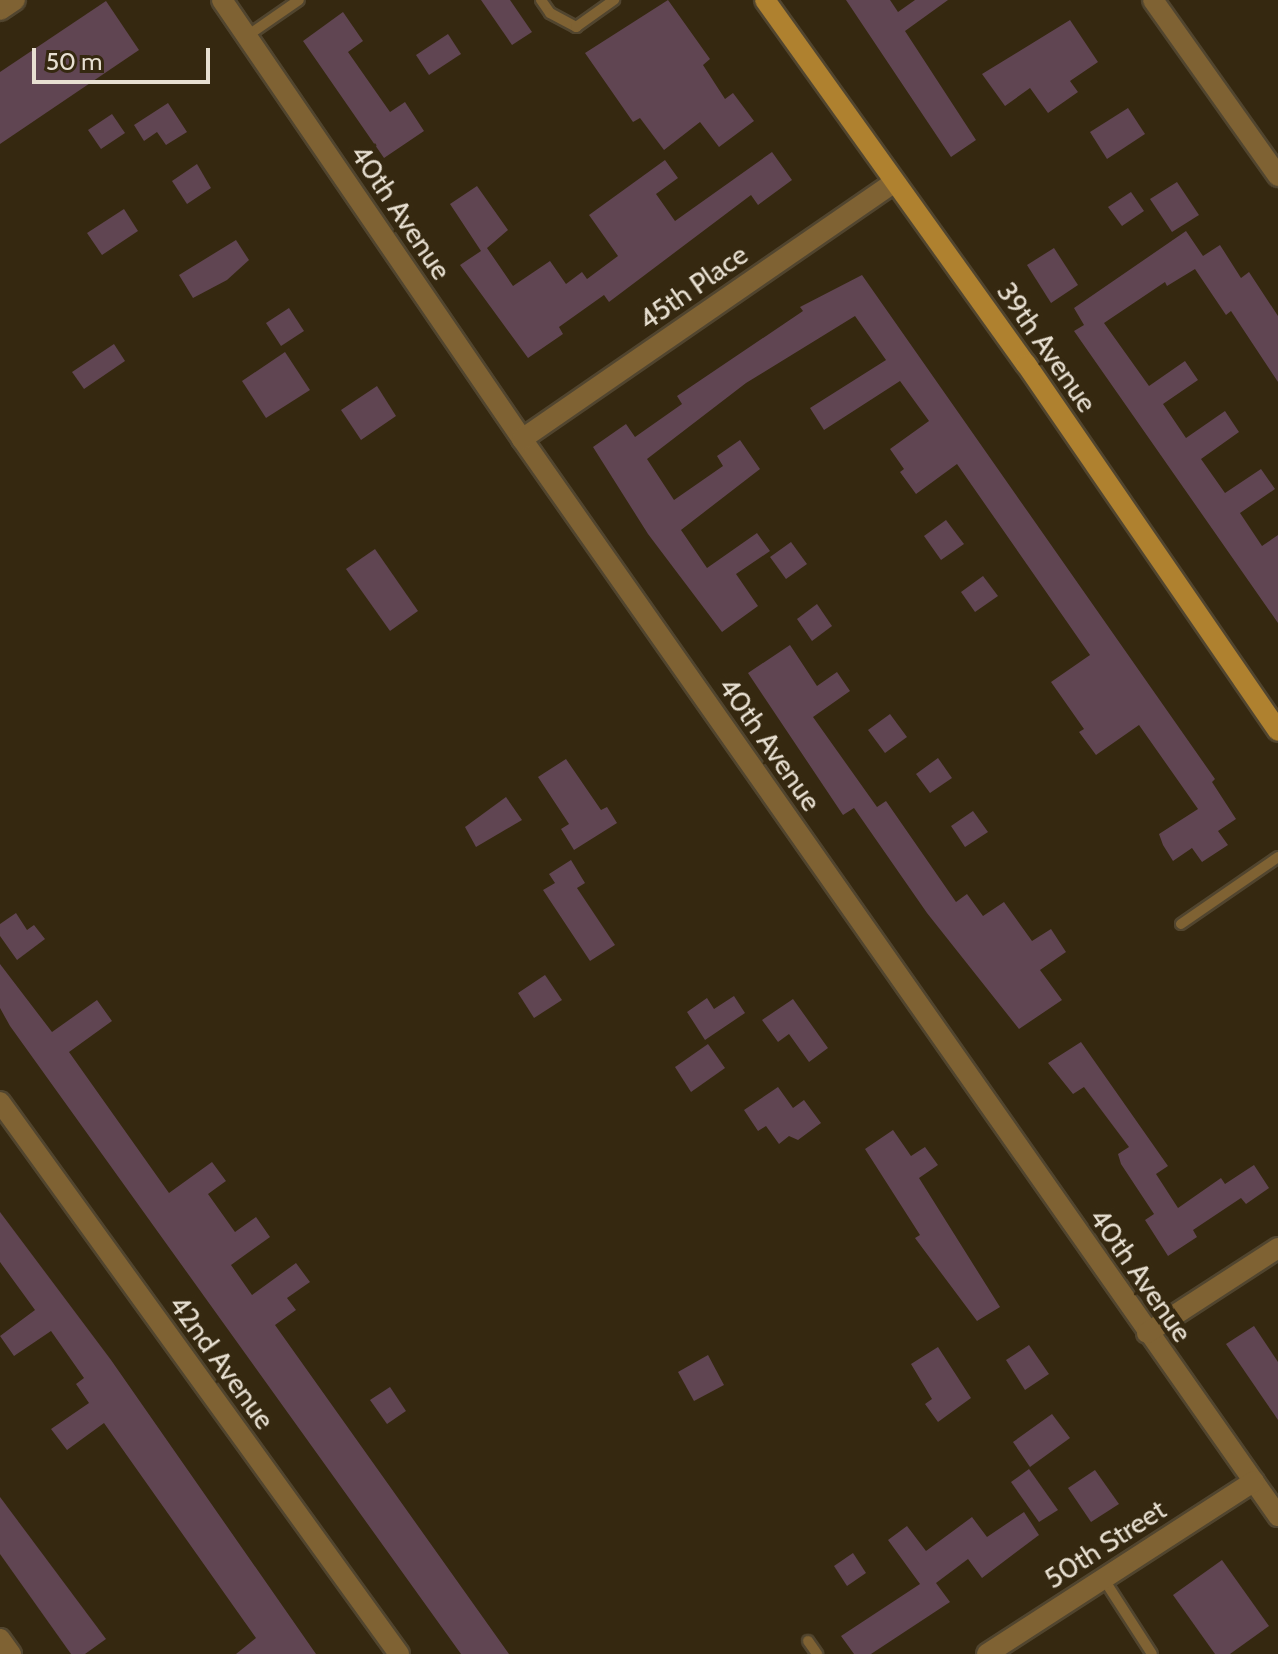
<!DOCTYPE html>
<html>
<head>
<meta charset="utf-8">
<style>
	body { margin:0 }
	#map { position:relative; width:1278px; height:1654px; overflow:hidden; background:#352810; font-family:Cabin,sans-serif }
	div>[style] { position:absolute }
	.building>* { inset:0; background:#604552 }
	.roads { filter:drop-shadow(2px 0 #51452f) drop-shadow(-2px 0 #51452f) drop-shadow(0 2px #51452f) drop-shadow(0 -2px #51452f) }
	.service>* { height:10px; margin:-5px; padding:0 5px; transform-origin:5px; border-radius:5px; background:#7f6233 }
	.minor>* { height:20px; margin:-10px; padding:0 10px; transform-origin:10px; border-radius:10px; background:#7f6233 }
	.tertiary>* { height:20px; margin:-10px; padding:0 10px; transform-origin:10px; border-radius:10px; background:#7f6233 }
	.secondary>* { height:20px; margin:-10px; padding:0 10px; transform-origin:10px; border-radius:10px; background:#af812f }
	span { translate:-50% -50%; white-space:nowrap; text-align:center; line-height:1.15; -webkit-text-stroke:8px #352810; paint-order:stroke }
	.street-label { font-size:28px; color:#e7dfd1 }
	.scale { position:absolute; left:32px; top:48px; width:178px; height:36px; box-sizing:border-box; border:4px solid #e7dfd1; border-top:0; padding-left:10px; font-size:24px; line-height:28px; white-space:nowrap; color:#e7dfd1; -webkit-text-stroke:6px #352810; paint-order:stroke }
</style>
</head>
<body>
<div id="map">
	<div class="building">
		<i style="clip-path:polygon(481px 0,510px 0,532px 32px,512px 45px)"></i>
		<i style="clip-path:polygon(668px 0,710px 59px,703px 65px,725px 99px,733px 93px,754px 121px,719px 147px,700px 122px,664px 150px,640px 118px,633px 122px,585px 53px)"></i>
		<i style="clip-path:polygon(846px 0,890px 0,898px 12px,915px 0,948px 0,905px 31px,976px 140px,951px 157px)"></i>
		<i style="clip-path:polygon(106px 1px,139px 50px,0 144px,0 72px)"></i>
		<i style="clip-path:polygon(343px 12px,363px 41px,348px 52px,390px 112px,405px 102px,424px 131px,384px 158px,303px 41px)"></i>
		<i style="clip-path:polygon(1070px 20px,1098px 62px,1070px 81px,1078px 92px,1048px 113px,1030px 88px,1005px 106px,982px 74px)"></i>
		<i style="clip-path:polygon(448px 34px,461px 54px,429px 75px,416px 55px)"></i>
		<i style="clip-path:polygon(168px 103px,187px 132px,166px 145px,157px 132px,144px 141px,134px 125px)"></i>
		<i style="clip-path:polygon(1128px 108px,1145px 134px,1107px 159px,1090px 132px)"></i>
		<i style="clip-path:polygon(112px 114px,125px 133px,101px 149px,88px 130px)"></i>
		<i style="clip-path:polygon(772px 152px,792px 180px,758px 205px,751px 195px,609px 302px,604px 295px,559px 327px,563px 334px,528px 358px,460px 265px,481px 251px,450px 204px,477px 186px,508px 230px,487px 248px,513px 286px,550px 261px,566px 284px,582px 272px,587px 279px,618px 256px,589px 215px,665px 160px,678px 178px,656px 194px,675px 221px)"></i>
		<i style="clip-path:polygon(197px 164px,211px 188px,187px 204px,172px 181px)"></i>
		<i style="clip-path:polygon(1177px 182px,1199px 215px,1172px 232px,1150px 199px)"></i>
		<i style="clip-path:polygon(1131px 192px,1144px 211px,1122px 226px,1108px 207px)"></i>
		<i style="clip-path:polygon(124px 209px,138px 231px,102px 255px,87px 233px)"></i>
		<i style="clip-path:polygon(1186px 231px,1203px 256px,1220px 245px,1241px 278px,1249px 272px,1278px 316px,1278px 382px,1231px 311px,1226px 315px,1195px 269px,1167px 286px,1165px 282px,1104px 323px,1149px 386px,1185px 361px,1198px 380px,1163px 404px,1186px 438px,1225px 411px,1239px 432px,1201px 459px,1225px 493px,1261px 469px,1275px 489px,1240px 513px,1262px 546px,1278px 535px,1278px 623px,1074px 331px,1084px 325px,1074px 308px)"></i>
		<i style="clip-path:polygon(236px 240px,249px 260px,227px 280px,193px 298px,179px 275px)"></i>
		<i style="clip-path:polygon(1054px 248px,1078px 285px,1051px 303px,1027px 265px)"></i>
		<i style="clip-path:polygon(862px 275px,1215px 779px,1212px 782px,1236px 819px,1218px 831px,1228px 845px,1202px 862px,1192px 848px,1173px 861px,1163px 845px,1159px 834px,1198px 809px,1139px 725px,1096px 755px,1079px 732px,1084px 729px,1051px 682px,1090px 655px,957px 464px,916px 494px,900px 472px,904px 469px,890px 449px,929px 421px,900px 381px,824px 430px,810px 408px,886px 360px,855px 316px,746px 383px,647px 459px,674px 500px,723px 466px,717px 456px,740px 440px,760px 469px,681px 530px,707px 568px,757px 533px,770px 551px,736px 574px,758px 606px,722px 632px,648px 534px,593px 447px,626px 424px,635px 437px,682px 404px,677px 396px,803px 311px,800px 307px)"></i>
		<i style="clip-path:polygon(289px 308px,304px 331px,281px 346px,266px 323px)"></i>
		<i style="clip-path:polygon(114px 344px,125px 361px,84px 389px,72px 372px)"></i>
		<i style="clip-path:polygon(285px 352px,310px 390px,266px 418px,242px 381px)"></i>
		<i style="clip-path:polygon(377px 386px,396px 416px,361px 440px,341px 410px)"></i>
		<i style="clip-path:polygon(946px 520px,964px 544px,941px 560px,924px 536px)"></i>
		<i style="clip-path:polygon(791px 542px,807px 564px,786px 579px,770px 557px)"></i>
		<i style="clip-path:polygon(375px 549px,418px 611px,390px 631px,346px 569px)"></i>
		<i style="clip-path:polygon(983px 576px,998px 596px,975px 612px,961px 592px)"></i>
		<i style="clip-path:polygon(817px 604px,832px 626px,812px 641px,797px 619px)"></i>
		<i style="clip-path:polygon(790px 645px,817px 686px,837px 672px,850px 691px,813px 717px,877px 807px,886px 801px,956px 902px,967px 894px,983px 916px,1004px 902px,1032px 941px,1051px 929px,1066px 952px,1040px 970px,1062px 1000px,1019px 1029px,927px 913px,854px 808px,843px 815px,748px 673px)"></i>
		<i style="clip-path:polygon(890px 714px,907px 737px,885px 753px,868px 730px)"></i>
		<i style="clip-path:polygon(938px 758px,952px 778px,930px 793px,916px 774px)"></i>
		<i style="clip-path:polygon(566px 759px,601px 810px,607px 807px,617px 823px,574px 850px,561px 829px,569px 824px,538px 777px)"></i>
		<i style="clip-path:polygon(506px 797px,522px 820px,476px 847px,465px 827px)"></i>
		<i style="clip-path:polygon(973px 811px,988px 832px,965px 847px,951px 826px)"></i>
		<i style="clip-path:polygon(571px 860px,585px 883px,577px 888px,615px 945px,590px 961px,543px 890px,555px 883px,549px 874px)"></i>
		<i style="clip-path:polygon(16px 913px,27px 930px,34px 925px,45px 939px,17px 960px,0 936px,0 924px)"></i>
		<i style="clip-path:polygon(0 964px,52px 1032px,97px 1000px,112px 1021px,69px 1052px,169px 1193px,212px 1162px,226px 1181px,208px 1194px,235px 1232px,256px 1217px,270px 1237px,231px 1265px,252px 1295px,296px 1263px,310px 1282px,287px 1298px,296px 1310px,275px 1325px,509px 1654px,461px 1654px,10px 1026px,0 1008px)"></i>
		<i style="clip-path:polygon(545px 975px,562px 1000px,534px 1018px,518px 993px)"></i>
		<i style="clip-path:polygon(734px 996px,745px 1013px,705px 1040px,687px 1012px,707px 998px,714px 1009px)"></i>
		<i style="clip-path:polygon(793px 999px,828px 1048px,809px 1062px,789px 1034px,778px 1042px,762px 1020px)"></i>
		<i style="clip-path:polygon(1081px 1042px,1168px 1166px,1156px 1174px,1178px 1208px,1221px 1178px,1225px 1184px,1254px 1165px,1269px 1188px,1246px 1204px,1241px 1198px,1193px 1230px,1197px 1237px,1168px 1256px,1145px 1220px,1154px 1214px,1121px 1164px,1118px 1154px,1129px 1147px,1084px 1087px,1073px 1094px,1048px 1063px)"></i>
		<i style="clip-path:polygon(708px 1044px,725px 1068px,691px 1092px,675px 1067px)"></i>
		<i style="clip-path:polygon(778px 1087px,793px 1108px,804px 1100px,821px 1123px,798px 1140px,789px 1136px,779px 1144px,766px 1126px,758px 1131px,744px 1110px)"></i>
		<i style="clip-path:polygon(893px 1130px,911px 1156px,925px 1147px,938px 1165px,919px 1178px,1000px 1307px,977px 1321px,915px 1238px,920px 1235px,865px 1149px)"></i>
		<i style="clip-path:polygon(0 1212px,111px 1360px,316px 1654px,236px 1654px,256px 1638px,104px 1423px,67px 1450px,51px 1429px,89px 1403px,76px 1384px,84px 1378px,51px 1331px,14px 1356px,0 1336px,35px 1310px,0 1262px)"></i>
		<i style="clip-path:polygon(1254px 1326px,1278px 1362px,1278px 1420px,1226px 1344px)"></i>
		<i style="clip-path:polygon(1029px 1345px,1049px 1374px,1025px 1390px,1006px 1360px)"></i>
		<i style="clip-path:polygon(938px 1347px,971px 1398px,938px 1422px,925px 1404px,932px 1399px,911px 1364px)"></i>
		<i style="clip-path:polygon(708px 1355px,724px 1385px,694px 1401px,678px 1372px)"></i>
		<i style="clip-path:polygon(390px 1387px,406px 1411px,387px 1424px,370px 1400px)"></i>
		<i style="clip-path:polygon(1052px 1414px,1070px 1438px,1030px 1467px,1013px 1442px)"></i>
		<i style="clip-path:polygon(1029px 1469px,1058px 1510px,1039px 1522px,1011px 1482px)"></i>
		<i style="clip-path:polygon(1095px 1470px,1119px 1504px,1091px 1522px,1068px 1488px)"></i>
		<i style="clip-path:polygon(0 1497px,106px 1639px,85px 1654px,71px 1654px,0 1554px)"></i>
		<i style="clip-path:polygon(1024px 1512px,1039px 1535px,982px 1578px,968px 1559px,936px 1583px,950px 1602px,871px 1654px,854px 1654px,841px 1636px,920px 1584px,888px 1540px,907px 1526px,926px 1551px,972px 1517px,987px 1537px)"></i>
		<i style="clip-path:polygon(853px 1553px,866px 1573px,847px 1586px,834px 1566px)"></i>
		<i style="clip-path:polygon(1222px 1560px,1269px 1626px,1230px 1654px,1215px 1654px,1173px 1595px)"></i>
	</div>
	<div class="roads">
		<div class="service">
			<i style="left:541px;top:0;width:16px;rotate:55deg"></i>
			<i style="left:550px;top:13px;width:30px;rotate:28deg"></i>
			<i style="left:576px;top:27px;width:47px;rotate:-35.4deg"></i>
			<i style="left:247px;top:36px;width:63px;rotate:-34.7deg"></i>
			<i style="left:1181px;top:924px;width:118px;rotate:-34.6deg"></i>
			<i style="left:1103px;top:1578px;width:90px;rotate:57.2deg"></i>
			<i style="left:808px;top:1641px;width:16px;rotate:55deg"></i>
		</div>
		<div class="minor">
			<i style="left:222px;top:0;width:532px;rotate:55.65deg"></i>
			<i style="left:522px;top:439px;width:1316px;rotate:54.93deg"></i>
			<i style="left:1153px;top:0;width:216px;rotate:54.6deg"></i>
			<i style="left:522px;top:439px;width:452px;rotate:-34.6deg"></i>
			<i style="left:0;top:1102px;width:681px;rotate:54.14deg"></i>
			<i style="left:1147px;top:1333px;width:156px;rotate:-33deg"></i>
			<i style="left:0;top:1639px;width:19px;rotate:54deg"></i>
			<i style="left:987px;top:1654px;width:318px;rotate:-32.9deg"></i>
		</div>
		<div class="tertiary">
			<i style="left:0;top:10px;width:18px;rotate:-34deg"></i>
		</div>
		<div class="secondary">
			<i style="left:765px;top:0;width:448px;rotate:54.4deg"></i>
			<i style="left:1026px;top:364px;width:445px;rotate:55.5deg"></i>
		</div>
	</div>
	<div class="street-label">
		<span style="left:401px;top:212px;rotate:56deg">40th Avenue</span>
		<span style="left:693px;top:287px;rotate:-35deg">45th Place</span>
		<span style="left:1047px;top:347px;rotate:55deg">39th Avenue</span>
		<span style="left:770px;top:744px;rotate:55deg">40th Avenue</span>
		<span style="left:1141px;top:1275px;rotate:55deg">40th Avenue</span>
		<span style="left:222px;top:1362px;rotate:54deg">42nd Avenue</span>
		<span style="left:1105px;top:1544px;rotate:-33deg">50th Street</span>
	</div>
	<div class="scale">50 m</div>
</div>
</body>
</html>
